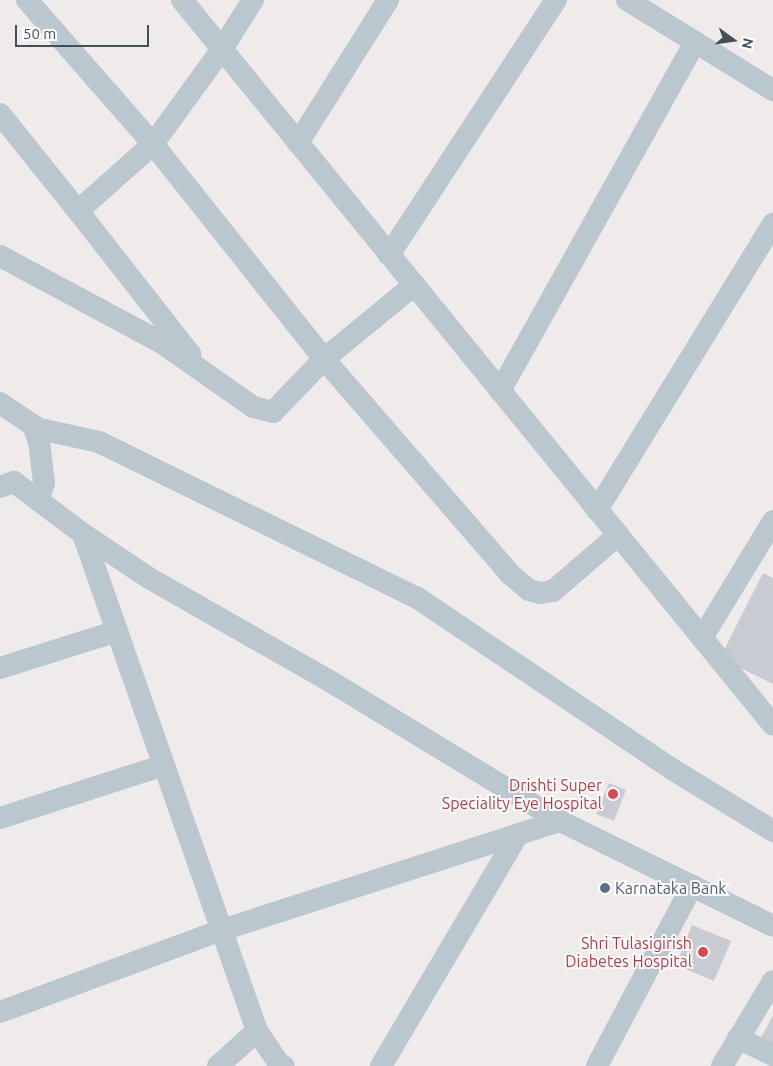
<!DOCTYPE html>
<html>
<head>
<meta charset="utf-8">
<style>
	body { margin:0 }
	#map { position:relative; width:773px; height:1066px; overflow:hidden; background:#efebeb; font-family:Ubuntu,sans-serif }
	div>[style] { position:absolute }
	.building>* { inset:0; background:#c8cbd1 }
	.minor>* { height:22px; margin:-11px; padding:0 11px; transform-origin:11px; border-radius:11px; background:#bbc7cf }
	.dots>* { width:14px; height:14px; translate:-50% -50%; box-sizing:border-box; border:2px solid #fff; border-radius:50% }
	span { translate:-50% -50%; white-space:nowrap; text-align:center; line-height:1.15; -webkit-text-stroke:4px #fff; paint-order:stroke }
	.health-label { font-size:16px; color:#be3a42 }
	.right { translate:-100% -50%; text-align:right }
	.service-label { font-size:16px; color:#4e5e75 }
	.left { translate:0 -50%; text-align:left }
	.north { position:absolute; left:708px; top:15px; width:50px; height:50px; -webkit-text-stroke:4px #fff; paint-order:stroke; rotate:104deg; font-size:14px; font-weight:700; line-height:20px; text-align:center; color:#435059 }
	.north::after { content:''; display:block; margin:auto; width:18px; height:22px; background:#435059; clip-path:polygon(50% 0,100% 100%,50% 72%,0 100%) }
	.scale { position:absolute; left:15px; top:25px; width:134px; height:22px; box-sizing:border-box; border:2px solid #435059; border-top:0; padding-left:6px; font-size:15px; line-height:18px; white-space:nowrap; color:#435059; -webkit-text-stroke:4px #fff; paint-order:stroke }
</style>
</head>
<body>
<div id="map">
	<div class="building">
		<i style="clip-path:polygon(763px 573px,773px 578px,773px 684px,720px 658px)"></i>
		<i style="clip-path:polygon(609px 783px,626px 790px,614px 821px,596px 814px)"></i>
		<i style="clip-path:polygon(692px 925px,731px 941px,714px 981px,676px 965px)"></i>
		<i style="clip-path:polygon(773px 1015px,773px 1044px,761px 1038px)"></i>
	</div>
	<div class="minor">
		<i style="left:27px;top:0;width:191px;rotate:48.8deg"></i>
		<i style="left:153px;top:144px;width:275px;rotate:51.5deg"></i>
		<i style="left:324px;top:359px;width:286px;rotate:49.1deg"></i>
		<i style="left:511px;top:575px;width:23px;rotate:40deg"></i>
		<i style="left:529px;top:590px;width:11px;rotate:15deg"></i>
		<i style="left:540px;top:593px;width:13px;rotate:-9deg"></i>
		<i style="left:553px;top:591px;width:86px;rotate:-40.7deg"></i>
		<i style="left:182px;top:0;width:935px;rotate:50.81deg"></i>
		<i style="left:627px;top:0;width:172px;rotate:31.7deg"></i>
		<i style="left:0;top:114px;width:124px;rotate:51.2deg"></i>
		<i style="left:78px;top:211px;width:101px;rotate:-41.8deg"></i>
		<i style="left:153px;top:144px;width:117px;rotate:-54deg"></i>
		<i style="left:222px;top:49px;width:58px;rotate:-57.7deg"></i>
		<i style="left:298px;top:143px;width:169px;rotate:-57.8deg"></i>
		<i style="left:78px;top:211px;width:182px;rotate:51.9deg"></i>
		<i style="left:389px;top:255px;width:305px;rotate:-56.8deg"></i>
		<i style="left:0;top:256px;width:184px;rotate:28.2deg"></i>
		<i style="left:162px;top:343px;width:111px;rotate:35.1deg"></i>
		<i style="left:253px;top:407px;width:21px;rotate:14deg"></i>
		<i style="left:273px;top:412px;width:74px;rotate:-46.1deg"></i>
		<i style="left:324px;top:359px;width:117px;rotate:-39.4deg"></i>
		<i style="left:500px;top:391px;width:400px;rotate:-60.8deg"></i>
		<i style="left:0;top:403px;width:40px;rotate:34deg"></i>
		<i style="left:33px;top:425px;width:18px;rotate:71deg"></i>
		<i style="left:39px;top:442px;width:41px;rotate:83deg"></i>
		<i style="left:44px;top:483px;width:18px;rotate:109deg"></i>
		<i style="left:35px;top:428px;width:66px;rotate:12.3deg"></i>
		<i style="left:99px;top:442px;width:353px;rotate:26.1deg"></i>
		<i style="left:416px;top:597px;width:308px;rotate:33.9deg"></i>
		<i style="left:672px;top:769px;width:119px;rotate:31.5deg"></i>
		<i style="left:0;top:487px;width:15px;rotate:-20deg"></i>
		<i style="left:14px;top:482px;width:86px;rotate:37deg"></i>
		<i style="left:83px;top:534px;width:527px;rotate:70.7deg"></i>
		<i style="left:257px;top:1031px;width:40px;rotate:56deg"></i>
		<i style="left:279px;top:1064px;width:5px;rotate:22deg"></i>
		<i style="left:597px;top:510px;width:336px;rotate:-58.4deg"></i>
		<i style="left:83px;top:534px;width:79px;rotate:33.7deg"></i>
		<i style="left:149px;top:578px;width:206px;rotate:29.7deg"></i>
		<i style="left:328px;top:680px;width:271px;rotate:31.3deg"></i>
		<i style="left:702px;top:638px;width:137px;rotate:-58.7deg"></i>
		<i style="left:0;top:668px;width:123px;rotate:-17.5deg"></i>
		<i style="left:0;top:818px;width:172px;rotate:-17.9deg"></i>
		<i style="left:0;top:1012px;width:237px;rotate:-20.3deg"></i>
		<i style="left:222px;top:930px;width:355px;rotate:-17.9deg"></i>
		<i style="left:560px;top:821px;width:237px;rotate:26.2deg"></i>
		<i style="left:738px;top:1038px;width:39px;rotate:26deg"></i>
		<i style="left:218px;top:1066px;width:52px;rotate:-41.9deg"></i>
		<i style="left:381px;top:1066px;width:269px;rotate:-59.4deg"></i>
		<i style="left:597px;top:1066px;width:204px;rotate:-62.2deg"></i>
		<i style="left:722px;top:1066px;width:99px;rotate:-59deg"></i>
	</div>
	<div class="dots">
		<i style="left:613px;top:794px;background:#e0444e"></i>
		<i style="left:605px;top:888px;background:#5c6f8a"></i>
		<i style="left:703px;top:952px;background:#e0444e"></i>
	</div>
	<div class="health-label">
		<span class="right" style="left:602px;top:794px">Drishti Super<br>Speciality Eye Hospital</span>
		<span class="right" style="left:692px;top:952px">Shri Tulasigirish<br>Diabetes Hospital</span>
	</div>
	<div class="service-label">
		<span class="left" style="left:615px;top:888px">Karnataka Bank</span>
	</div>
	<div class="north">N</div>
	<div class="scale">50 m</div>
</div>
</body>
</html>
